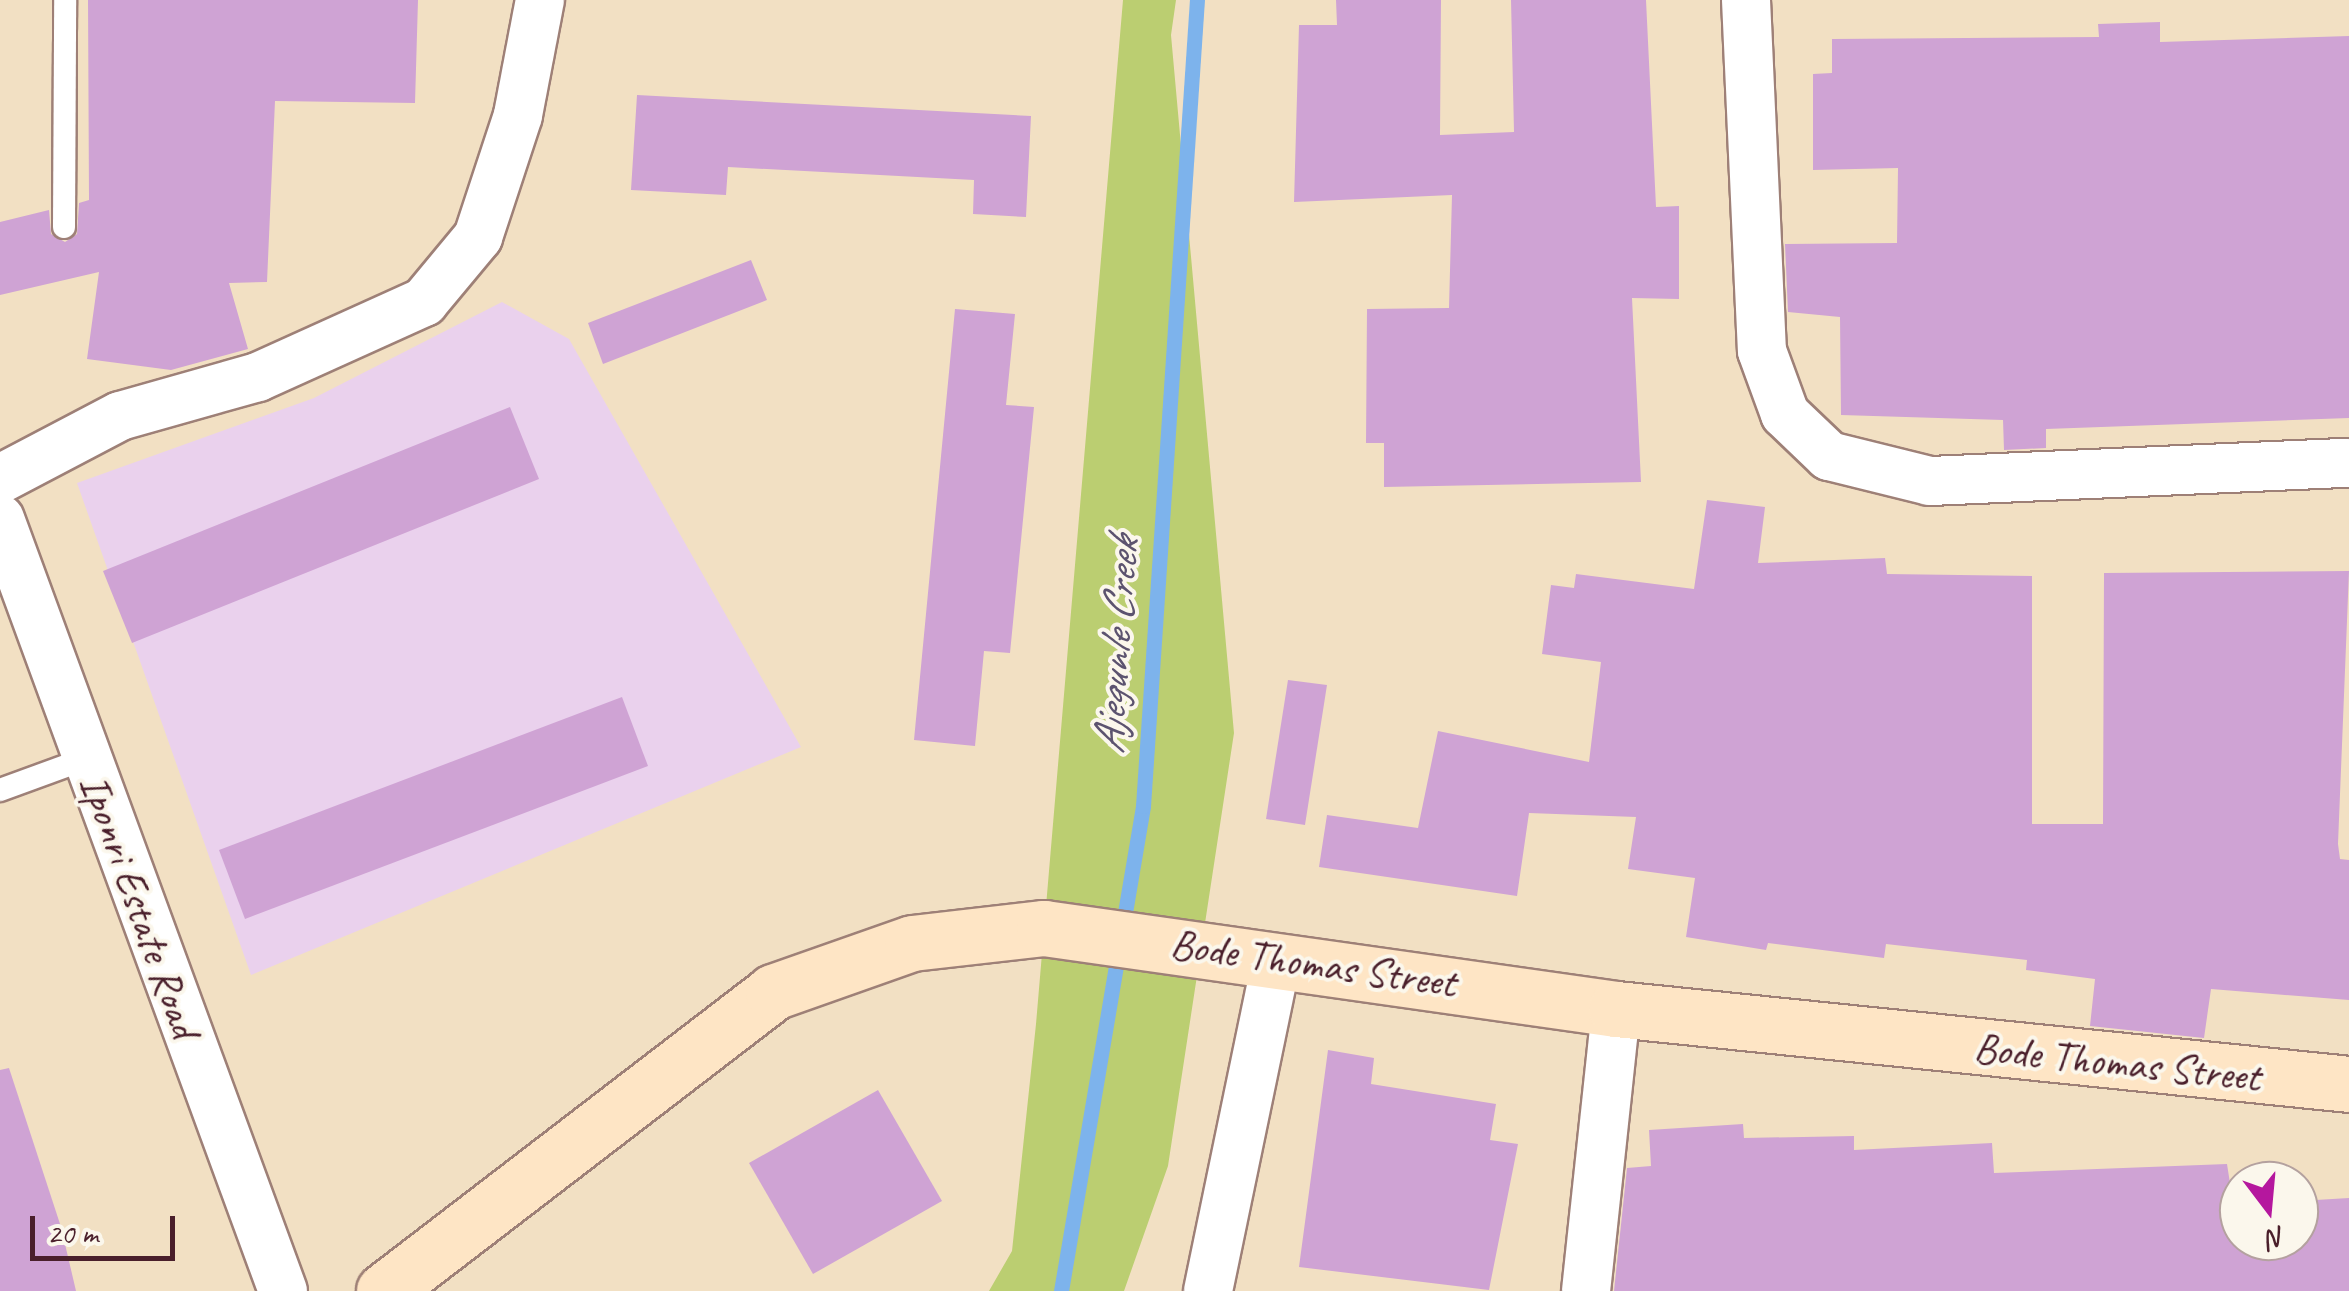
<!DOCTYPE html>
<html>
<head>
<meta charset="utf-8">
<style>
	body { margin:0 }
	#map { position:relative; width:2349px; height:1291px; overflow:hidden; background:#f2e0c3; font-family:Caveat,sans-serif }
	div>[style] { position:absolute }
	.built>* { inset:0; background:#ead1ed }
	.green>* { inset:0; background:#bbce71 }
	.stream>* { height:15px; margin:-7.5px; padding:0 7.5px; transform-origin:7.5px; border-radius:7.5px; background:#7db3ec }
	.building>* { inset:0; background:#cfa3d4 }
	.roads { filter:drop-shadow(2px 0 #9e8077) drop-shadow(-2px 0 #9e8077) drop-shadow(0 2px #9e8077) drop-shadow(0 -2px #9e8077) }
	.lane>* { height:22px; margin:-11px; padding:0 11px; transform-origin:11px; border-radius:11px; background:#fff }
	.street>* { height:48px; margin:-24px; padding:0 24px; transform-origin:24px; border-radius:24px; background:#fff }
	.secondary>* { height:55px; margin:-27.5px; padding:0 27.5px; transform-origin:27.5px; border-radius:27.5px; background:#fee5c5 }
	span { translate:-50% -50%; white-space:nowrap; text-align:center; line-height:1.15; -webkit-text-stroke:8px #fbf7ec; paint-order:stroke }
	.street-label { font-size:42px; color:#4a1f2b }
	.water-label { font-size:45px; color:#5c536f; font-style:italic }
	.north { position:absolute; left:2219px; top:1161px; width:100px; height:100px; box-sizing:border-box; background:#fbf7ec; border:2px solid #b4a19f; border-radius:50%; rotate:164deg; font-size:28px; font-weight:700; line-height:40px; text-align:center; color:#4a1f2b }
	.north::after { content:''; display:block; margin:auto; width:35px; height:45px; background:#b5179e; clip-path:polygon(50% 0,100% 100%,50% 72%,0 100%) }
	.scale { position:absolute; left:30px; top:1216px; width:145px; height:45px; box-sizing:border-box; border:5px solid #4a1f2b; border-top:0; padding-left:12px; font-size:30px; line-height:35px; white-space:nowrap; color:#4a1f2b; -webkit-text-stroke:8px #fbf7ec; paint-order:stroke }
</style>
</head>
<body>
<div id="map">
	<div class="built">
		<i style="clip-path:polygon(502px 302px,569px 339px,801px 747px,251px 975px,77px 483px,314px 398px)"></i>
	</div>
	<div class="green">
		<i style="clip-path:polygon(1123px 0,1176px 0,1171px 35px,1234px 733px,1168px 1166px,1124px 1291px,989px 1291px,1012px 1251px,1036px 1024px)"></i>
	</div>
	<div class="stream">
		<i style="left:1061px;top:1291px;width:492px;rotate:-80.4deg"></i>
		<i style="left:1143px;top:806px;width:808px;rotate:-86.17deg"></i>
	</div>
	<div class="building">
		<i style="clip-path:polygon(88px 0,418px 0,415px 103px,275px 101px,267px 282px,229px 283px,248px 349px,171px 370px,87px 359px,99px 272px,0 295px,0 222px,49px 210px,51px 234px,65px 242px,77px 234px,79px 203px,89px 200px)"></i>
		<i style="clip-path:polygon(1336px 0,1441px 0,1440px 135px,1514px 132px,1511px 0,1646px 0,1656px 207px,1679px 206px,1679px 299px,1632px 298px,1641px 482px,1384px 487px,1384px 443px,1366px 443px,1367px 309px,1449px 308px,1452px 195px,1294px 202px,1299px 25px,1337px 25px)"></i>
		<i style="clip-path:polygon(2160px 22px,2160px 42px,2349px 36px,2349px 418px,2046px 429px,2046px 448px,2004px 450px,2003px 420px,1841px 415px,1840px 317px,1788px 312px,1785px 244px,1897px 243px,1898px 168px,1813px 170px,1813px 74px,1832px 73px,1832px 39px,2099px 37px,2098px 24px)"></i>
		<i style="clip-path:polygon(637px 95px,1031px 116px,1026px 217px,973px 214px,974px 180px,728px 167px,726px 195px,631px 190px)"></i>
		<i style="clip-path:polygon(751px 260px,767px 300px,603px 364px,588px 323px)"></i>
		<i style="clip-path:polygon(955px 309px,1015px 314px,1006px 405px,1034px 407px,1010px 653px,984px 651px,975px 746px,914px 740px)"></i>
		<i style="clip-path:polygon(510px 407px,539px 479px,132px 643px,103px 571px)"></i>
		<i style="clip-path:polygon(1707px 500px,1765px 507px,1758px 563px,1885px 558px,1887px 574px,2032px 576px,2032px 824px,2103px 824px,2104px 573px,2349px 571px,2338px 844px,2340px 859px,2349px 860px,2349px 1000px,2211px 989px,2204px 1038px,2090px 1026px,2095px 979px,2026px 970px,2027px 960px,1886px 944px,1884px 958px,1768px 943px,1766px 950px,1686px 937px,1695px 878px,1628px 869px,1636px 817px,1529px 813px,1517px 896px,1319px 867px,1327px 815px,1418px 828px,1438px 731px,1589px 762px,1601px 662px,1542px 654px,1551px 585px,1574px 588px,1576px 574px,1694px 589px)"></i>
		<i style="clip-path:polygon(1288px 680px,1327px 685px,1305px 825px,1266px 819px)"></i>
		<i style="clip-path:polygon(622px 697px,648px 766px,245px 919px,219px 850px)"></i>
		<i style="clip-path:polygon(1328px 1050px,1374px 1058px,1371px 1084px,1496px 1104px,1490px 1140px,1518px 1144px,1489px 1290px,1299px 1267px)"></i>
		<i style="clip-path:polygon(9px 1068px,61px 1227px,76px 1291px,0 1291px,0 1070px)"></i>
		<i style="clip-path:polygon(878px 1090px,942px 1201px,813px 1274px,749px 1163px)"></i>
		<i style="clip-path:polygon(1743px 1124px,1744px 1138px,1854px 1136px,1854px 1150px,1992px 1143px,1994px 1173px,2227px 1164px,2239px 1241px,2299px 1241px,2299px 1201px,2349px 1198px,2349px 1291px,1614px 1291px,1627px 1168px,1651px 1166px,1649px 1130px)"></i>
	</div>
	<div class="roads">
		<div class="lane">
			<i style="left:64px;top:227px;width:227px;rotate:-89.7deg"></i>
			<i style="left:0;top:790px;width:90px;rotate:-20deg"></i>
		</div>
		<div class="street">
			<i style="left:1746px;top:0;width:351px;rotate:87.4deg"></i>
			<i style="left:1762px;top:351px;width:67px;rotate:69.9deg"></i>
			<i style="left:1785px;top:414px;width:61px;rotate:43.7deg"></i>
			<i style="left:1829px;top:456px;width:104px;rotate:13.9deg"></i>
			<i style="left:1930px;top:481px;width:419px;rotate:-2.5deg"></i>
			<i style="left:0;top:479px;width:136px;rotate:-27.7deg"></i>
			<i style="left:120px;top:416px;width:143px;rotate:-15.8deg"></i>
			<i style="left:258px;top:377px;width:182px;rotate:-24.3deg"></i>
			<i style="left:424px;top:302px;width:85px;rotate:-50.3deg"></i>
			<i style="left:478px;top:237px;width:128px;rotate:-71.8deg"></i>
			<i style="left:518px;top:115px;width:117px;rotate:-79.2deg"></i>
			<i style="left:0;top:519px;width:822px;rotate:69.87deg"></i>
			<i style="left:1208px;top:1291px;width:339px;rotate:-78.3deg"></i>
			<i style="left:1586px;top:1291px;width:284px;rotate:-83.9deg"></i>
		</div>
		<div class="secondary">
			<i style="left:384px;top:1291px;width:491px;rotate:-37.5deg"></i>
			<i style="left:773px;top:992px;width:147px;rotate:-19.4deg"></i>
			<i style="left:912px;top:943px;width:133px;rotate:-6.5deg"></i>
			<i style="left:1044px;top:928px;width:578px;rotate:8.06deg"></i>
			<i style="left:1616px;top:1009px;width:737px;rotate:5.84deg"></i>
		</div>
	</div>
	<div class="street-label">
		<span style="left:139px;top:906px;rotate:70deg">Iponri Estate Road</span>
		<span style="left:1313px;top:964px;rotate:8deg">Bode Thomas Street</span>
		<span style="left:2117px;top:1063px;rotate:6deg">Bode Thomas Street</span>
	</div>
	<div class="water-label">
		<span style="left:1116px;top:646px;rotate:-86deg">Ajegunle Creek</span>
	</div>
	<div class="north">N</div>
	<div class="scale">20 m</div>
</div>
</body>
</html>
